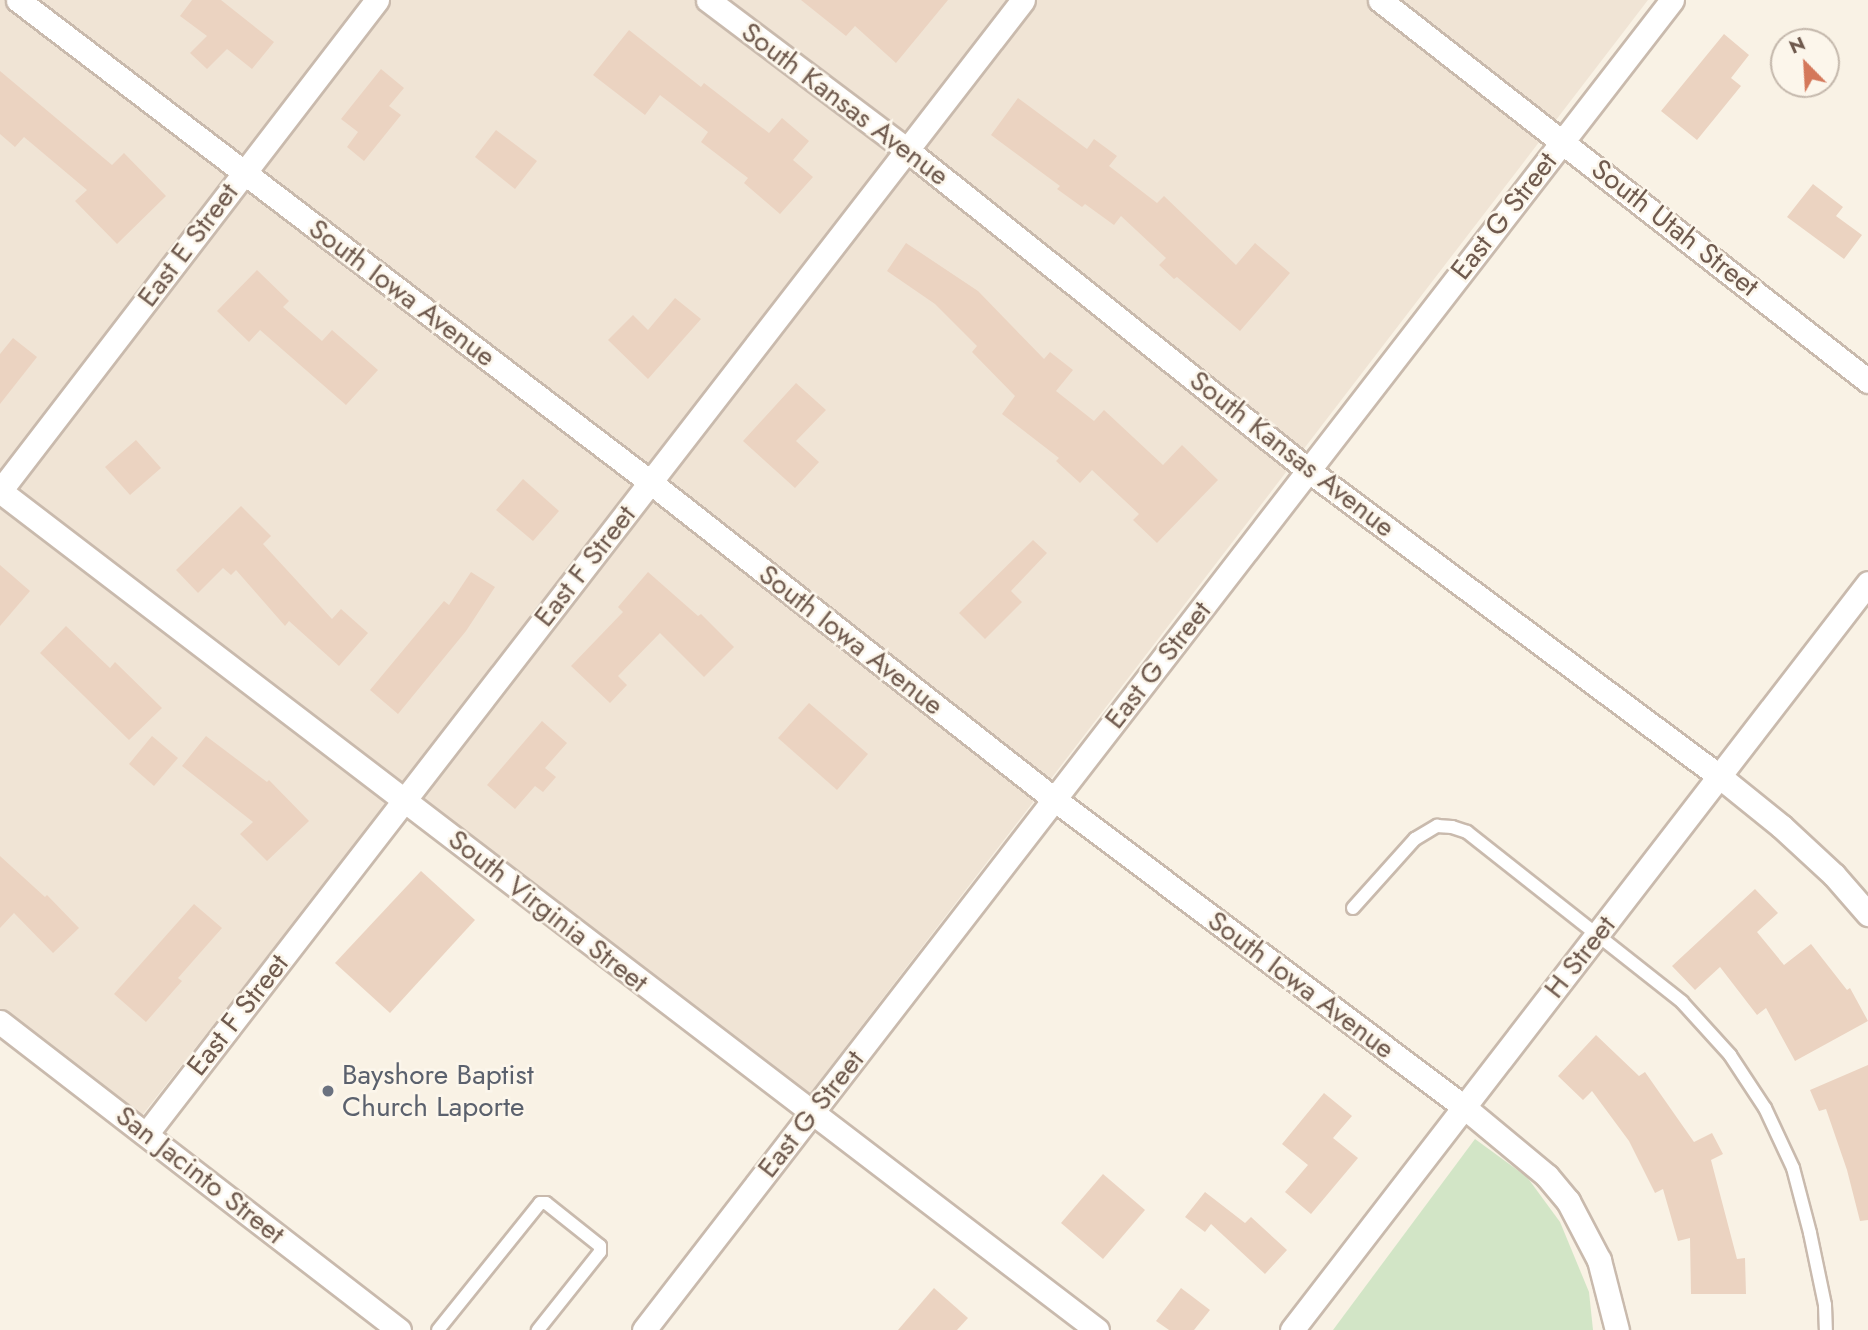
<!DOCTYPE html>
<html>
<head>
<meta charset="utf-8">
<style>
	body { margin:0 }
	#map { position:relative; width:1868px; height:1330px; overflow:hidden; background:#f9f2e5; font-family:Jost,sans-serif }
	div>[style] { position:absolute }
	.residential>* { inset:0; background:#f0e4d5 }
	.green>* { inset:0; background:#d2e5c6 }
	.building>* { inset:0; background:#ebd3c1 }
	.roads { filter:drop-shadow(2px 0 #c9baad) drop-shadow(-2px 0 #c9baad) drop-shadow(0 2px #c9baad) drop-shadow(0 -2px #c9baad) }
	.service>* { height:12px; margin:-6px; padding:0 6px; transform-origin:6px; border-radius:6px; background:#fff }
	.minor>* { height:23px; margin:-11.5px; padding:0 11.5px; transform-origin:11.5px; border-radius:11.5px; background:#fff }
	.dots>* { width:19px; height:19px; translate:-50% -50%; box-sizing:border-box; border:4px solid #fcf6eb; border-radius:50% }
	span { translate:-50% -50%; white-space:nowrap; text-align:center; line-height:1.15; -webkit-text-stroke:5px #fcf6eb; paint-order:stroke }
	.street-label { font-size:28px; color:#6f5a4e }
	.worship-label { font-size:28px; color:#5b616d }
	.left { translate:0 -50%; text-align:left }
	.north { position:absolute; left:1770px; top:28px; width:70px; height:70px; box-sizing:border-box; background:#fcf6eb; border:2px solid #c4b8ac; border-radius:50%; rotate:336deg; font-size:19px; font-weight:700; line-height:28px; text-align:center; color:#6f5a4e }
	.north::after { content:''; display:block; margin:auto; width:24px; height:32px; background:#d4785a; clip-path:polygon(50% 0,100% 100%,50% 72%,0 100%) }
</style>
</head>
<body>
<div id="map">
	<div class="residential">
		<i style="clip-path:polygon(0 0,1648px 0,807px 1097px,402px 785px,140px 1118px,0 1010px)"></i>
	</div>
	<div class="green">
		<i style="clip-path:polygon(1475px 1139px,1527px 1177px,1560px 1222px,1589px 1292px,1593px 1330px,1333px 1330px)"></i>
	</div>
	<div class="building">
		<i style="clip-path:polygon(192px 0,221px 0,274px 42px,252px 69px,227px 49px,207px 69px,190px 53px,207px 36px,180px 16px)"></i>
		<i style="clip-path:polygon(801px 0,948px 0,896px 63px,855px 26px,846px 36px)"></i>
		<i style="clip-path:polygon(629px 30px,701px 87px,704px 83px,769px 133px,782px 118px,809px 141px,793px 160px,813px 177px,780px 214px,744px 183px,748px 178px,701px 142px,708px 132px,660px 95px,645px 115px,593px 75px)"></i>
		<i style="clip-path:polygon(1724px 34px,1749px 55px,1731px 78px,1741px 86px,1697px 140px,1661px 111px)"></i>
		<i style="clip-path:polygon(381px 69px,404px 88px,389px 106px,401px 115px,364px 161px,347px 147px,358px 132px,341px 119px)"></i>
		<i style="clip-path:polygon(0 71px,112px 165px,124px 153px,166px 196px,117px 244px,75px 201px,87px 190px,24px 137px,15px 147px,0 134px)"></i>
		<i style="clip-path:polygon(1018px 98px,1087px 149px,1094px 139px,1117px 156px,1109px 166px,1157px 203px,1164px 196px,1236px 265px,1255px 243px,1290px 273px,1240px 331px,1177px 277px,1174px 279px,1159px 265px,1166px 258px,1121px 216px,1114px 225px,1085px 204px,1082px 207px,1057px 189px,1060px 186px,991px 135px)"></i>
		<i style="clip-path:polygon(496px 130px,537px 161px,515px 189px,475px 157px)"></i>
		<i style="clip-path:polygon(1813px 184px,1843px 207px,1836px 216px,1862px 235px,1844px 259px,1787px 217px)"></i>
		<i style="clip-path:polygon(906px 243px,978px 291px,1044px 359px,1050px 352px,1073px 370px,1056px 391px,1094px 421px,1104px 410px,1163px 465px,1182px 445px,1218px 480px,1157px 543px,1133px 520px,1139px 514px,1092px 470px,1080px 483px,1056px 461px,1059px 458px,1002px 414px,1015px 396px,972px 352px,977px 346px,935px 304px,887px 271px)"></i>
		<i style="clip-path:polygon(257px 270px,289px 301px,283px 307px,322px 341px,332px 330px,378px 370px,346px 405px,260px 330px,249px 342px,217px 311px)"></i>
		<i style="clip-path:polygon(675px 298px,701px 319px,648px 379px,608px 340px,633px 315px,648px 330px)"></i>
		<i style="clip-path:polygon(13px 338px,37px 357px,0 404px,0 354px)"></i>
		<i style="clip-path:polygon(796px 383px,826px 410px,796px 441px,819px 462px,795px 488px,743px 441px)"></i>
		<i style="clip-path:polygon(136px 440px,161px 468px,130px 495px,105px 467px)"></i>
		<i style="clip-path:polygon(523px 479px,559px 511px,533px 541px,496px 510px)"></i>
		<i style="clip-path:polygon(241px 506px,271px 536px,263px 544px,332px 619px,341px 609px,368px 633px,339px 666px,289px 621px,285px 626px,236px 570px,231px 575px,223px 568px,198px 593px,176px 570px)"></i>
		<i style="clip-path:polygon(1033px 540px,1047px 553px,1011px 591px,1022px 602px,985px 639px,959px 613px)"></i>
		<i style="clip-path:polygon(0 565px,30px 591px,0 626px)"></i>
		<i style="clip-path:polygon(471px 572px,495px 587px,466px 631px,398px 714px,370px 690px,444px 601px,449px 605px)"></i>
		<i style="clip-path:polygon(648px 572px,698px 616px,701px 614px,734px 647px,704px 677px,660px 633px,618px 676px,627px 685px,610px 703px,571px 666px,623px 612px,618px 607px)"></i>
		<i style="clip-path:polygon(66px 626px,110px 668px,115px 662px,162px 708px,129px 740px,40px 653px)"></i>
		<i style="clip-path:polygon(809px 703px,868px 754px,837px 790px,778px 738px)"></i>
		<i style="clip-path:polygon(542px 721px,567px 743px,545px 768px,556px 777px,543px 792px,535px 786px,515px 809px,487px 785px)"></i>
		<i style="clip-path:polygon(152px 736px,178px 758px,154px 786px,129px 764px)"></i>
		<i style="clip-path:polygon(206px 736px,267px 782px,269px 780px,309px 821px,267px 861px,240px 834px,253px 822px,182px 766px)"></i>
		<i style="clip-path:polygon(0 856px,45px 897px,47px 895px,79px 928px,53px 953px,14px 913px,0 928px)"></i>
		<i style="clip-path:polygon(421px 871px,475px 920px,390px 1013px,335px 963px)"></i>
		<i style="clip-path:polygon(1755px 889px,1778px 913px,1757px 932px,1784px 965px,1811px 944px,1847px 990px,1850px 988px,1868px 1021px,1795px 1061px,1766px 1008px,1757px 1015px,1720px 967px,1695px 990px,1672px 966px)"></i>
		<i style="clip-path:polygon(194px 904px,222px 928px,178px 978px,182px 981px,146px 1022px,114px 994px)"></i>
		<i style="clip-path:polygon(1596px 1035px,1639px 1076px,1645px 1072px,1694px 1142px,1712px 1133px,1723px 1154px,1711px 1160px,1737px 1259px,1745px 1258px,1746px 1294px,1691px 1294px,1690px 1238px,1678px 1241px,1663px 1189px,1655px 1193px,1629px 1141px,1592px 1091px,1583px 1100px,1558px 1076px)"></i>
		<i style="clip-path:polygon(1868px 1065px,1868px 1220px,1860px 1221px,1847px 1170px,1826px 1109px,1819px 1111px,1810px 1090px)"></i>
		<i style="clip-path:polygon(1324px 1093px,1352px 1116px,1333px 1138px,1358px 1158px,1311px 1214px,1285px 1192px,1308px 1165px,1282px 1144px)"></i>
		<i style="clip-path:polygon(1103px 1174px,1145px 1210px,1103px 1259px,1061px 1223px)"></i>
		<i style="clip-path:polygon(1205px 1192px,1245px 1223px,1251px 1217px,1287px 1250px,1265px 1274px,1211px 1224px,1205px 1232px,1185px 1217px)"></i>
		<i style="clip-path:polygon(934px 1288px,968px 1318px,957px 1330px,898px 1330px)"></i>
		<i style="clip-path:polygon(1181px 1288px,1210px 1310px,1194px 1330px,1169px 1330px,1156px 1321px)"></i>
	</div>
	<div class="roads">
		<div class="service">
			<i style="left:1353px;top:908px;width:93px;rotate:-48.1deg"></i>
			<i style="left:1415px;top:839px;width:26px;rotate:-31deg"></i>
			<i style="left:1437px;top:826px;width:15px;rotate:4deg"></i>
			<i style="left:1452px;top:827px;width:16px;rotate:18deg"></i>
			<i style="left:1467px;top:832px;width:274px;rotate:38.3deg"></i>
			<i style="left:1682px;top:1002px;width:72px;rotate:47.8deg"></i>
			<i style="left:1730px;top:1055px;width:64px;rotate:56.6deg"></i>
			<i style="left:1765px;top:1108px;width:66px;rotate:65deg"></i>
			<i style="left:1793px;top:1168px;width:67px;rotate:75.3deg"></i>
			<i style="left:1810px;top:1233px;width:74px;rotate:78.2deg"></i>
			<i style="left:1825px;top:1305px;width:25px;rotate:88deg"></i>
			<i style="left:438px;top:1330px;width:163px;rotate:-51.2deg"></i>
			<i style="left:540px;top:1203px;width:6px"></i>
			<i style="left:546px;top:1203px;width:69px;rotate:38.5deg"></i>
			<i style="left:600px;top:1246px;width:6px;rotate:90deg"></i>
			<i style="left:600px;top:1252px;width:100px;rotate:128.5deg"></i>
		</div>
		<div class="minor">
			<i style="left:18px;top:0;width:795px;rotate:37.33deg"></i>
			<i style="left:650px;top:482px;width:514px;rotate:38.12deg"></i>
			<i style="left:1054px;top:799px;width:513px;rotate:36.91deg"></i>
			<i style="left:1464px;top:1107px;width:108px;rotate:39.7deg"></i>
			<i style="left:1547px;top:1176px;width:33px;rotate:50deg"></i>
			<i style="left:1568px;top:1201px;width:67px;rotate:62.3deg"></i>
			<i style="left:1599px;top:1260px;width:72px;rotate:75.6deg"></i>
			<i style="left:708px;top:0;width:249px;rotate:37deg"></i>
			<i style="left:907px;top:150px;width:513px;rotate:38.59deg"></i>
			<i style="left:1308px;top:470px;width:512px;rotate:36.67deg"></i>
			<i style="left:1719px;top:776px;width:80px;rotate:38.9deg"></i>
			<i style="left:1781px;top:826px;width:72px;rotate:42.8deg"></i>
			<i style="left:1834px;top:875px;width:52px;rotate:48.9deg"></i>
			<i style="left:1380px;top:0;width:619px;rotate:37.98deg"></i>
			<i style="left:0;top:491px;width:1381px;rotate:37.41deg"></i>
			<i style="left:0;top:491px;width:619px;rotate:-52.48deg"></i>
			<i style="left:0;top:1022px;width:504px;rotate:37.67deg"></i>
			<i style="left:147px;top:1133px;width:1432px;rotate:-52.29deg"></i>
			<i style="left:644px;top:1330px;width:1681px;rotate:-52.3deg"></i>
			<i style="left:1292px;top:1330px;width:943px;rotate:-52.36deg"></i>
		</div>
	</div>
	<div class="dots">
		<i style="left:328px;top:1091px;background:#6b7280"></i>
	</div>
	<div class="street-label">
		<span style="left:845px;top:104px;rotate:37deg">South Kansas Avenue</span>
		<span style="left:1504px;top:216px;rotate:-52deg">East G Street</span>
		<span style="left:1675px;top:228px;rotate:38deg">South Utah Street</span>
		<span style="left:188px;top:245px;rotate:-53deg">East E Street</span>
		<span style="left:402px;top:293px;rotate:37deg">South Iowa Avenue</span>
		<span style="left:1292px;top:454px;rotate:38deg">South Kansas Avenue</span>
		<span style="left:585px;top:566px;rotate:-52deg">East F Street</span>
		<span style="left:851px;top:640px;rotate:38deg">South Iowa Avenue</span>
		<span style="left:1158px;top:665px;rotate:-52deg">East G Street</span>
		<span style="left:548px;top:911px;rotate:38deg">South Virginia Street</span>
		<span style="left:1580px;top:957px;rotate:-52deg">H Street</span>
		<span style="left:1301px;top:985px;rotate:37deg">South Iowa Avenue</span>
		<span style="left:238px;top:1015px;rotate:-52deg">East F Street</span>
		<span style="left:811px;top:1114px;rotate:-52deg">East G Street</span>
		<span style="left:200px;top:1175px;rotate:38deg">San Jacinto Street</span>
	</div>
	<div class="worship-label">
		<span class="left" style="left:342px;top:1091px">Bayshore Baptist<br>Church Laporte</span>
	</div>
	<div class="north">N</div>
</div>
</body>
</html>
